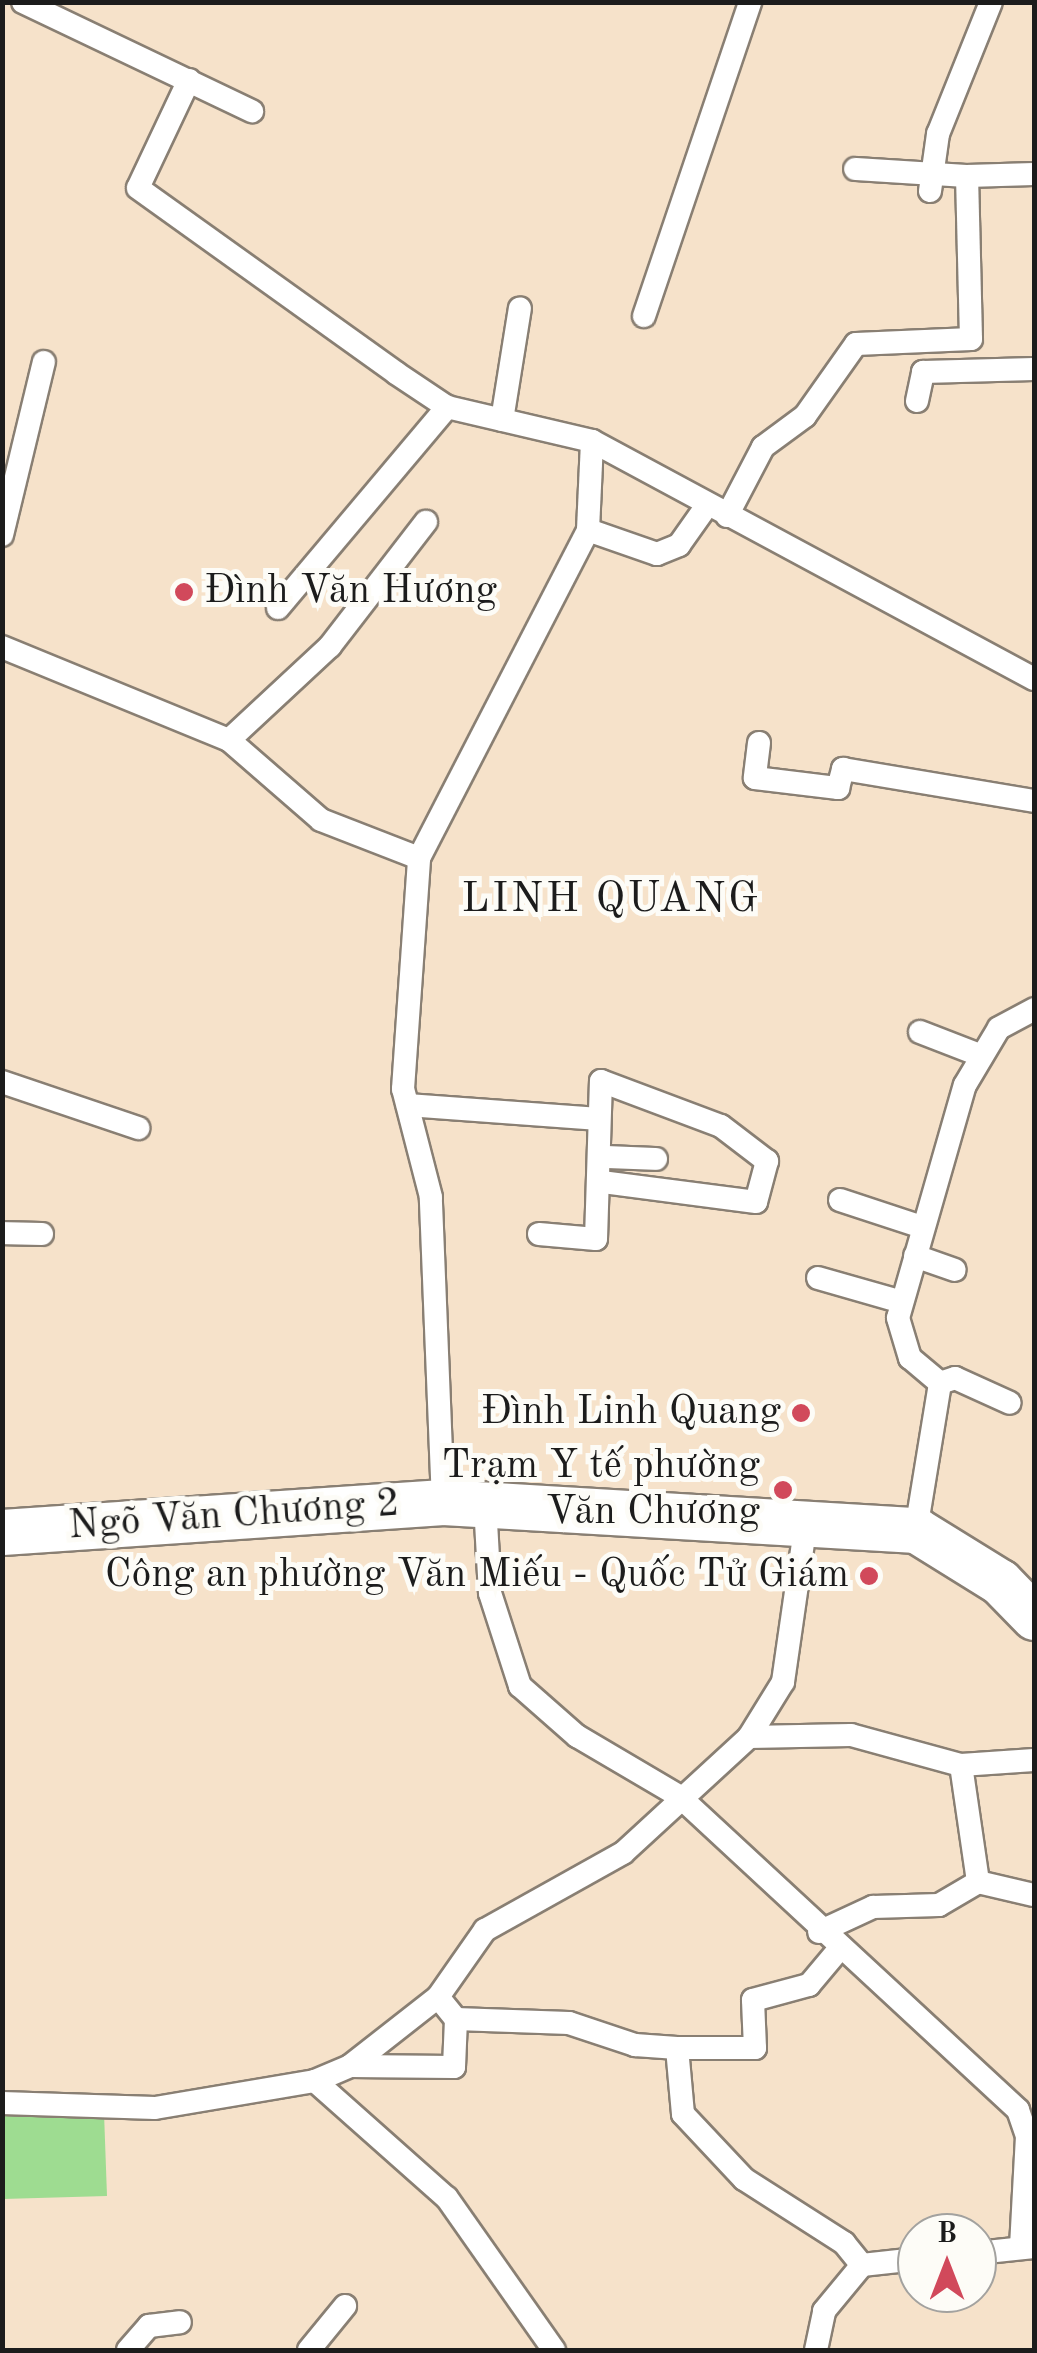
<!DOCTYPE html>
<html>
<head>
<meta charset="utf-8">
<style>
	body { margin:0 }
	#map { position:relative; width:1037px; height:2353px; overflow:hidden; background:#f6e2ca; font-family:"Old Standard TT",serif }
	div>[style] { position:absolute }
	.green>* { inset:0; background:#9edc91 }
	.roads { filter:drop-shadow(2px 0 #897f73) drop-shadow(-2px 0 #897f73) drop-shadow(0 2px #897f73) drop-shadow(0 -2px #897f73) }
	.lane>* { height:22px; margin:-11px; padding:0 11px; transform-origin:11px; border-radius:11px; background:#fff }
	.street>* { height:45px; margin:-22.5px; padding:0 22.5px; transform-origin:22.5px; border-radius:22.5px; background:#fff }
	.dots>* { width:28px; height:28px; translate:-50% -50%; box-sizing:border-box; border:5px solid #fdfcf7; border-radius:50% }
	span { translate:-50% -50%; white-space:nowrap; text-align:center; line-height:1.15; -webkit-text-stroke:10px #fdfcf7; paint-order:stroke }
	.poi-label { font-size:40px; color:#1c1c1c }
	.left { translate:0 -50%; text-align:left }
	.right { translate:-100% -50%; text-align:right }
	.street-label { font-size:40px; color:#1c1c1c }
	.neighbourhood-label { font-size:42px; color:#1c1c1c; letter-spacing:2.5px }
	.frame { position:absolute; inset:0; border:5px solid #1c1c1c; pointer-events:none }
	.north { position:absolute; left:897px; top:2213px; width:100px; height:100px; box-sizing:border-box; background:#fdfcf7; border:2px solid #a3a29f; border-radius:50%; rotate:0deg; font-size:28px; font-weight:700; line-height:40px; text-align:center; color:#1c1c1c }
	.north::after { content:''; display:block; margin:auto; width:35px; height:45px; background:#d1495b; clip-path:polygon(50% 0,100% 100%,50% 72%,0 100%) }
</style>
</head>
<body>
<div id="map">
	<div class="green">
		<i style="clip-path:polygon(104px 2113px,107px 2196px,3px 2199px,2px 2116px)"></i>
	</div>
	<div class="roads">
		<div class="lane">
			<i style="left:23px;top:2px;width:254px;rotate:25.5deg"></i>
			<i style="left:189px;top:80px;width:119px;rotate:115.3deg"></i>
			<i style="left:138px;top:188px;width:317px;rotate:35.6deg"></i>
			<i style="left:396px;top:373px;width:61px;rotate:33.7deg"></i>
			<i style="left:447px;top:407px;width:149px;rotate:13.2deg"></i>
			<i style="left:592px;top:441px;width:502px;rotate:28.3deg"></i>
			<i style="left:967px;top:176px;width:67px;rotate:-1.7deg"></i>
			<i style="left:930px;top:191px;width:58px;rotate:-82deg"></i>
			<i style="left:938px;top:134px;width:142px;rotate:-68.1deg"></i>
			<i style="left:644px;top:316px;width:331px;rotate:-71.3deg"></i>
			<i style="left:917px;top:401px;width:30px;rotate:-78deg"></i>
			<i style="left:923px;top:372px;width:111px;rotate:-1.5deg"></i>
			<i style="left:502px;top:420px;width:113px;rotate:-80.9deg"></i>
			<i style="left:727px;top:516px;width:78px;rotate:-62.4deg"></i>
			<i style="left:763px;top:447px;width:52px;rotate:-36.4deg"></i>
			<i style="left:805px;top:416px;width:88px;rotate:-54.7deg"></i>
			<i style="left:856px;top:344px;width:115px;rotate:-2.5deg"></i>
			<i style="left:971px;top:339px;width:163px;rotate:-91.4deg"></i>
			<i style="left:967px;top:176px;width:112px;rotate:-176.4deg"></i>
			<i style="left:588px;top:530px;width:73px;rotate:19.2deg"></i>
			<i style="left:657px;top:554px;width:24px;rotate:-22deg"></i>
			<i style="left:679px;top:545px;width:50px;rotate:-54.7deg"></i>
			<i style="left:2px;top:535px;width:178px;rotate:-76.4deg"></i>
			<i style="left:278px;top:608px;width:263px;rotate:-49.9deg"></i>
			<i style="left:2px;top:647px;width:245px;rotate:22.3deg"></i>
			<i style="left:229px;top:740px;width:122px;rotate:41deg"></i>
			<i style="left:321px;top:820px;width:105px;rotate:21.2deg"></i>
			<i style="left:229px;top:740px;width:138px;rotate:-42.9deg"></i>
			<i style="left:330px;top:646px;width:157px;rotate:-52.3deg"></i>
			<i style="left:759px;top:743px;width:35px;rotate:97deg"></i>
			<i style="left:755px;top:778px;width:84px;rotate:6.9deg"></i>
			<i style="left:838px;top:788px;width:20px;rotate:-75deg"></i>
			<i style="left:843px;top:769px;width:194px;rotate:9.5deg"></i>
			<i style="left:920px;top:1032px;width:66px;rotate:21.2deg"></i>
			<i style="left:2px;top:1082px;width:144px;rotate:18.7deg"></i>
			<i style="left:408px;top:1105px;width:191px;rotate:4.2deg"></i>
			<i style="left:605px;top:1157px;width:51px;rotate:2.2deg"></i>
			<i style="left:840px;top:1200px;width:86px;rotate:18.2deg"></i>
			<i style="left:2px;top:1233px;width:40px;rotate:1.4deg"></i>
			<i style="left:539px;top:1234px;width:57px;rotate:5deg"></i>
			<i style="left:596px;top:1239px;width:158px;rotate:-88.2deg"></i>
			<i style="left:601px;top:1081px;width:128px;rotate:20.6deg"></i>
			<i style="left:721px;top:1126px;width:58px;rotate:37.3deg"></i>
			<i style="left:767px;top:1161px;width:42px;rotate:105deg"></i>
			<i style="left:756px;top:1202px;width:156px;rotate:-172.6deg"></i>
			<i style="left:915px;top:1256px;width:42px;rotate:19.3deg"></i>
			<i style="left:818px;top:1278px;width:87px;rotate:15.9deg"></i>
			<i style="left:940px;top:1383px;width:16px;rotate:-18deg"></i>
			<i style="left:955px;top:1378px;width:60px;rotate:24.4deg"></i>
			<i style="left:443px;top:1502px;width:305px;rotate:-92.3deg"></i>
			<i style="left:431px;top:1197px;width:112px;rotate:-104.5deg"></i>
			<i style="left:403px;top:1089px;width:232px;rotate:-86deg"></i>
			<i style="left:419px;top:858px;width:369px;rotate:-62.7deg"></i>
			<i style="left:588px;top:530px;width:89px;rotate:-87.4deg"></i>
			<i style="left:485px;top:1504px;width:89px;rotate:86.8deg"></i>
			<i style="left:490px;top:1593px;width:98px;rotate:72.1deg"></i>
			<i style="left:520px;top:1686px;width:76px;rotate:41.3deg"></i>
			<i style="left:577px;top:1736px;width:118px;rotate:30.5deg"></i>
			<i style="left:679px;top:1796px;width:462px;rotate:42.8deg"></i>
			<i style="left:1018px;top:2110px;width:28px;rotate:71deg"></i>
			<i style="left:1027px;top:2136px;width:112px;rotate:93.1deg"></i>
			<i style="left:916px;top:1530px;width:149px;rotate:-80.7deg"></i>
			<i style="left:940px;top:1383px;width:39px;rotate:-140deg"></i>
			<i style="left:910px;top:1358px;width:42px;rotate:-106.7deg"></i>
			<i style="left:898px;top:1318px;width:242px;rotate:-74deg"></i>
			<i style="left:965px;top:1085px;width:66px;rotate:-59.2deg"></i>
			<i style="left:999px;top:1028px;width:40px;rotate:-28deg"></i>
			<i style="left:749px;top:1737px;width:102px;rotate:-1.1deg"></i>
			<i style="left:851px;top:1735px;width:114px;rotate:15.3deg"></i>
			<i style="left:961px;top:1765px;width:73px;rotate:-3.9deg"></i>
			<i style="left:961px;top:1765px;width:118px;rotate:81.7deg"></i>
			<i style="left:978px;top:1882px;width:57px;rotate:13.1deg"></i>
			<i style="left:819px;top:1932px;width:60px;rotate:-24.8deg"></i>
			<i style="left:873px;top:1907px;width:66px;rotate:-1.7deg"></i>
			<i style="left:939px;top:1905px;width:45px;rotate:-30.5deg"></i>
			<i style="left:438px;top:1997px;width:28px;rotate:51deg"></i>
			<i style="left:456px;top:2019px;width:113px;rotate:2deg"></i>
			<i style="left:569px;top:2023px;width:70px;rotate:18.4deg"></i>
			<i style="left:635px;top:2045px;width:42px;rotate:4.1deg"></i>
			<i style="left:677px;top:2048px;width:66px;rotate:84.8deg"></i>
			<i style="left:683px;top:2114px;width:89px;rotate:46.8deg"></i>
			<i style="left:744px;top:2179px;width:119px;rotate:32.6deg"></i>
			<i style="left:844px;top:2243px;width:28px;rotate:51deg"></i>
			<i style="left:677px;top:2048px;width:78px"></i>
			<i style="left:755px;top:2048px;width:48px;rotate:-92.4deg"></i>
			<i style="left:753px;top:2000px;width:58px;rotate:-15deg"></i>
			<i style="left:809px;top:1985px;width:48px;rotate:-50deg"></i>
			<i style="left:350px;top:2066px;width:104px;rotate:0.6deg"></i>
			<i style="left:454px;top:2067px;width:48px;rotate:-87.6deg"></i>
			<i style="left:315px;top:2081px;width:176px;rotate:41.6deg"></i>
			<i style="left:447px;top:2198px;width:186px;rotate:54.9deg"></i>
			<i style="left:2px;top:2103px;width:153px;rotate:1.9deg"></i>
			<i style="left:155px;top:2108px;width:162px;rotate:-9.6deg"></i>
			<i style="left:315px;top:2081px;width:38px;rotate:-23deg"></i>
			<i style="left:350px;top:2066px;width:112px;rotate:-38.1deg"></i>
			<i style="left:438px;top:1997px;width:82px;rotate:-55deg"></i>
			<i style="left:485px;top:1930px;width:158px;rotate:-29.2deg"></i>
			<i style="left:623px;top:1853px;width:171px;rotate:-42.6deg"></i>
			<i style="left:749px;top:1737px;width:65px;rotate:-58.3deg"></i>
			<i style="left:783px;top:1682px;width:161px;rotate:-81.8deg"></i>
			<i style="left:977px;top:2253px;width:57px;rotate:-6deg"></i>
			<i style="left:128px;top:2350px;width:32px;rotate:-49deg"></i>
			<i style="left:149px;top:2326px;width:31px;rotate:-7deg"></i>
			<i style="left:309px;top:2350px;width:57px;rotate:-50.7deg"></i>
			<i style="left:816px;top:2350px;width:40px;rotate:-78deg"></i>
			<i style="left:824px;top:2311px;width:60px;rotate:-50.4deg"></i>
			<i style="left:862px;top:2265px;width:55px;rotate:-6.2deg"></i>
		</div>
		<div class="street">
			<i style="left:2px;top:1532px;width:442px;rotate:-3.9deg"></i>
			<i style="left:443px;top:1502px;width:474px;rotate:3.4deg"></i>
			<i style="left:916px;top:1530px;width:99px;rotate:31.8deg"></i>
			<i style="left:1000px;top:1582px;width:49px;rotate:45.8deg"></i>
		</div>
	</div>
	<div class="dots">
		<i style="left:184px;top:592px;background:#d1495b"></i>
		<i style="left:801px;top:1413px;background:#d1495b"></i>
		<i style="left:783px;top:1490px;background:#d1495b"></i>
		<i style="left:869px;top:1576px;background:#d1495b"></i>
	</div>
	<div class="poi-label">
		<span class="left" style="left:204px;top:592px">Đình Văn Hương</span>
		<span class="right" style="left:781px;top:1413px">Đình Linh Quang</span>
		<span class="right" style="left:760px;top:1490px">Trạm Y tế phường<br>Văn Chương</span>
		<span class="right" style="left:849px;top:1576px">Công an phường Văn Miếu - Quốc Tử Giám</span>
	</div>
	<div class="street-label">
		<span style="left:234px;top:1516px;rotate:-4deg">Ngõ Văn Chương 2</span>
	</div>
	<div class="neighbourhood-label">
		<span style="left:611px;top:900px">LINH QUANG</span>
	</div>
	<div class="frame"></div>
	<div class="north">B</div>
</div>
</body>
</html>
